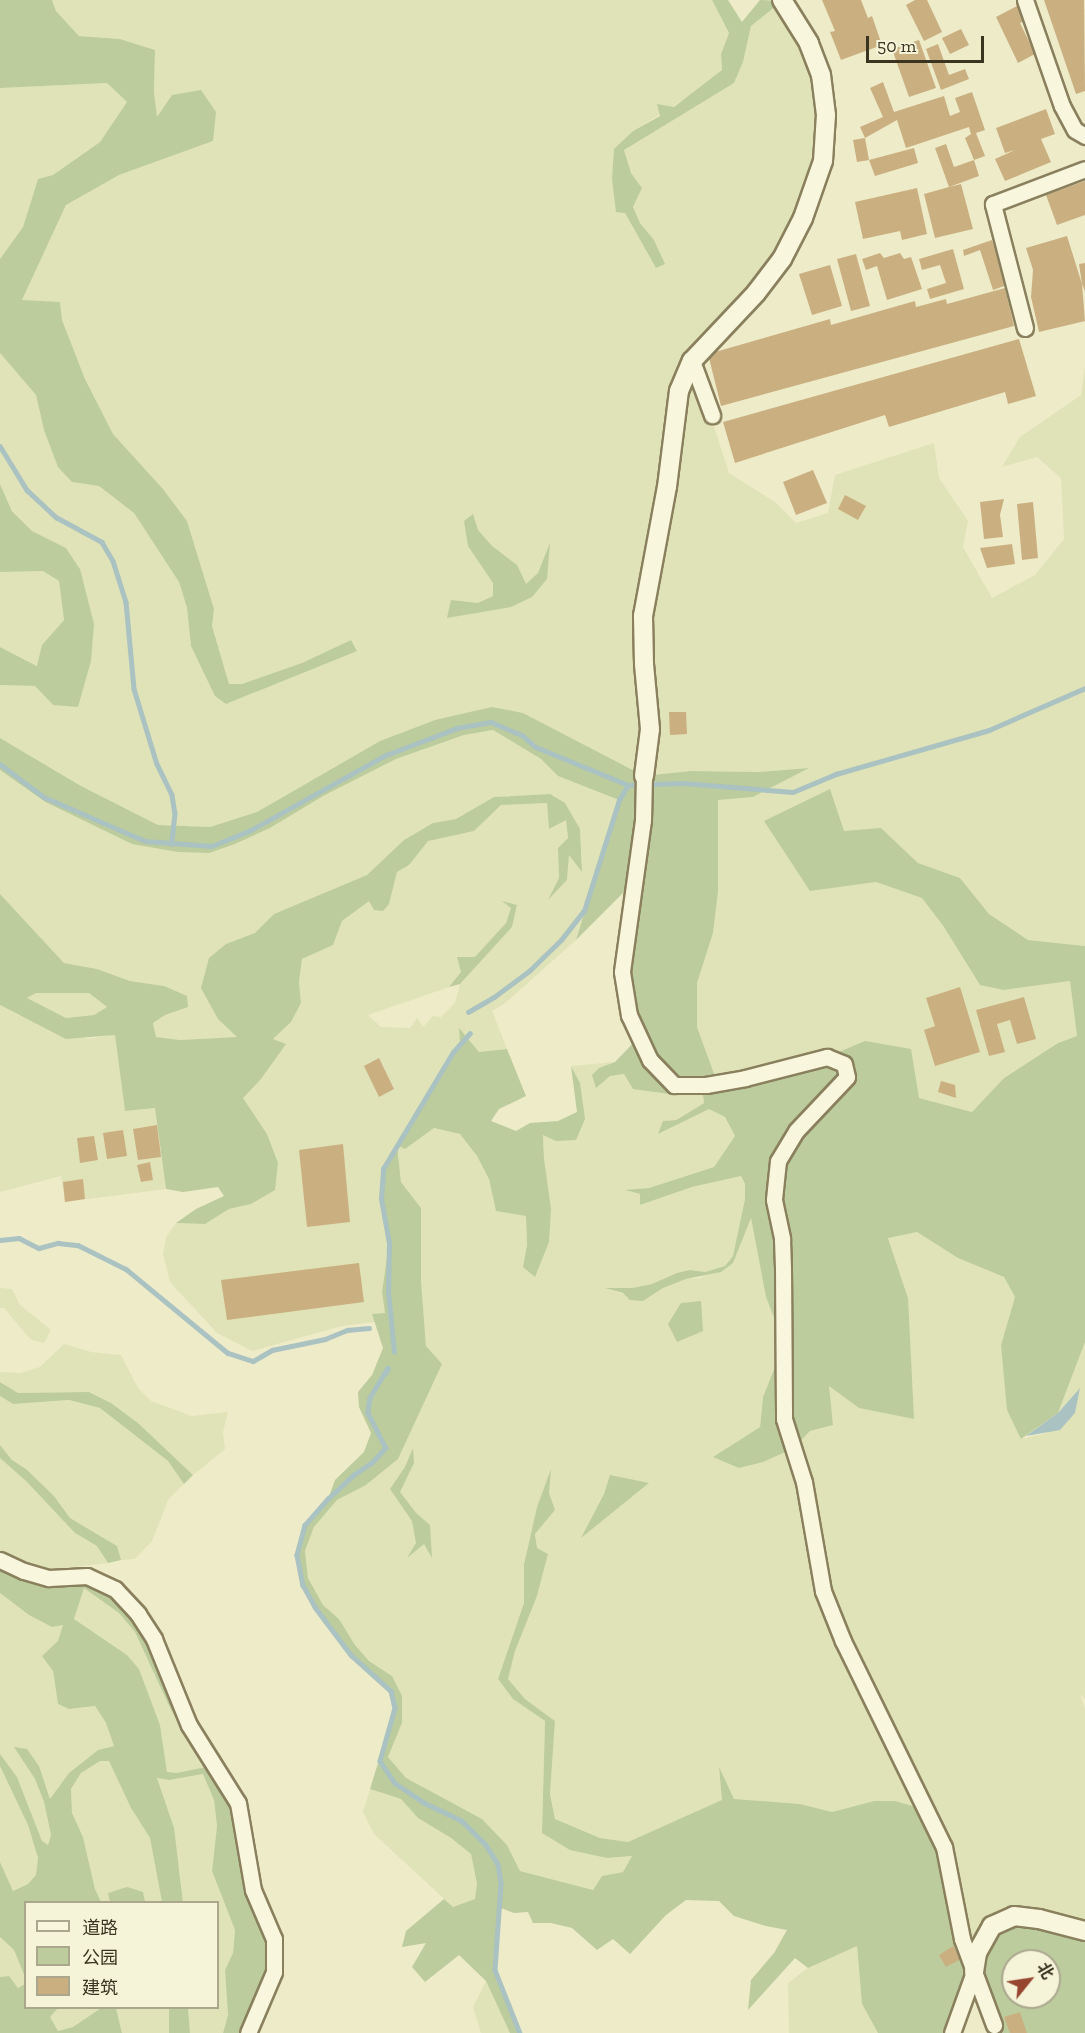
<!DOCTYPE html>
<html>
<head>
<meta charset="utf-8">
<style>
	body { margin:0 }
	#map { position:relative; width:1085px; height:2033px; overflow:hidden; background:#eeebc9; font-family:"Zilla Slab","Noto Sans SC",serif }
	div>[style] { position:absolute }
	.farmland>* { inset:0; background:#e0e3b7 }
	.green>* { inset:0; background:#bccc9d }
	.water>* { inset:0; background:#aac2c1 }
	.stream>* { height:4.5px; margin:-2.25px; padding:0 2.25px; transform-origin:2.25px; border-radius:2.25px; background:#aac2c1 }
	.building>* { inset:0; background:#cab081 }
	.roads { filter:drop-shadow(2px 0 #8a805e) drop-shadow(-2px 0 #8a805e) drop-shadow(0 2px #8a805e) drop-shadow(0 -2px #8a805e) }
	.minor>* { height:15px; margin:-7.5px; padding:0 7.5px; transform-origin:7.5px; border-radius:7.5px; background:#f8f6dd }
	.tertiary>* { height:18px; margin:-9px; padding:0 9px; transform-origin:9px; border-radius:9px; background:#f8f6dd }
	span { translate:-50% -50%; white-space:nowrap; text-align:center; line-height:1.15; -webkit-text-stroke:4.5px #f5f4d9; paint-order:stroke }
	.legend { position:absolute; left:24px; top:1901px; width:195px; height:108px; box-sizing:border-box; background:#f5f4d9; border:2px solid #aba78f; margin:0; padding:8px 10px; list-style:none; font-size:18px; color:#3b3421 }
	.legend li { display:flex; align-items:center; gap:12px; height:30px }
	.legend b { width:30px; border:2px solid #aba78f }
	.north { position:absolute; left:1001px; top:1949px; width:60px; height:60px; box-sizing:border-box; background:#f5f4d9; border:2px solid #aba78f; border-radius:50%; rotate:60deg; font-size:16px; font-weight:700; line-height:24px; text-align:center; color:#3b3421 }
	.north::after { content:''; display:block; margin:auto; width:21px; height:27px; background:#974730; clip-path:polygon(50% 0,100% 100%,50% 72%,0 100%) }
	.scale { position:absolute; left:866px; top:36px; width:118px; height:27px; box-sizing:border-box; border:3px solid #3b3421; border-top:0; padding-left:8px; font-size:18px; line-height:21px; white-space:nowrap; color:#3b3421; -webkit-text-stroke:4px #f5f4d9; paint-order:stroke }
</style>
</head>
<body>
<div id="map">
	<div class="farmland">
		<i style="clip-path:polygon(52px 0,712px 0,729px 33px,721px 54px,722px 70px,695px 93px,633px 131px,614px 149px,625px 213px,656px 268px,664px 263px,654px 240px,640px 223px,633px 207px,642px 188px,631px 173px,623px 150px,734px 83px,743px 62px,751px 26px,782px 1px,809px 43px,826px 115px,803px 218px,693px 362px,729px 473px,775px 502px,796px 523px,828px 513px,835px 475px,934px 443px,939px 478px,968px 521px,963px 547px,992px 598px,1035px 575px,1064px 539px,1061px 478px,1037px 457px,1002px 467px,1020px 437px,1081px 395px,1085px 366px,1085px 946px,1028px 940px,989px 914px,960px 878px,918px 863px,881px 828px,810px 891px,876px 882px,922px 898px,944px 927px,1004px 990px,1070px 981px,1077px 1036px,1058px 1043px,1004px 1078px,972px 1112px,919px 1098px,827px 1057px,717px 1083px,697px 1027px,697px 983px,713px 933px,718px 892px,718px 799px,753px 797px,807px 768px,758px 772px,691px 771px,644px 777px,523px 713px,435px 720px,380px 741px,257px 812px,210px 827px,158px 825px,81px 786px,0 738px,0 685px,35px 686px,53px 705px,80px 569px,66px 548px,32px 531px,12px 510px,0 484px,0 353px,36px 395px,44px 430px,72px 482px,99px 486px,134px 513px,179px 582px,187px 608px,191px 646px,226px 704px,357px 650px,351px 640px,302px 663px,242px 684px,229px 684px,212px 626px,214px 609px,187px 521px,163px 489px,113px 434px,85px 379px,62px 320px,60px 303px,22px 300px,66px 205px,119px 175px,213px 141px,157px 118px,154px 92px,155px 50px,120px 39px,79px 36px,56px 11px)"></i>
		<i style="clip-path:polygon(107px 83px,127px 102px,100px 142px,53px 175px,38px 179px,23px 227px,0 259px,0 88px)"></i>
		<i style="clip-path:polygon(43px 571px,59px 581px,64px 620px,42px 645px,38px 666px,0 647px,0 572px)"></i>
		<i style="clip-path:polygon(evenodd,493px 730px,541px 759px,558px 776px,619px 800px,576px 940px,504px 1004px,492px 1011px,507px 1049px,479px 1052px,459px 1029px,460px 1044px,397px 1144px,405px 1148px,434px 1128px,460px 1134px,477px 1156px,489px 1179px,496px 1210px,526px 1216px,527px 1245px,523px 1267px,544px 1159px,543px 1135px,576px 1140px,580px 1083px,571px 1066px,615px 1062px,599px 1068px,610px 1076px,624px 1074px,657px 1093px,703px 1095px,704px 1103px,675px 1120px,663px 1121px,659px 1134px,709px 1108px,725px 1117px,735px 1136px,714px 1167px,649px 1188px,627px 1191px,640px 1194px,640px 1205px,692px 1187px,741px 1176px,745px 1184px,745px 1199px,733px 1256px,725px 1266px,705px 1272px,690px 1270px,652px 1284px,632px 1288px,608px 1289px,643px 1301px,663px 1288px,686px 1279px,700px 1278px,733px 1263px,751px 1217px,766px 1297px,784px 1344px,763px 1397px,760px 1427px,713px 1457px,739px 1467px,794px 1448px,810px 1431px,833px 1425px,828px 1385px,859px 1408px,908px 1298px,888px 1237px,917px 1232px,958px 1258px,1004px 1277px,1015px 1297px,1001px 1345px,1021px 1439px,1047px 1433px,1075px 1413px,1080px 1389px,1058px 1413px,1085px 1342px,1085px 1699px,1080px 1694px,1085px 1709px,1085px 1921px,1039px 1919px,977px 1953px,874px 1801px,832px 1812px,800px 1804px,733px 1799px,719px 1770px,723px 1800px,628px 1842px,600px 1838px,555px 1819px,550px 1794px,555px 1721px,525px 1699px,508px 1679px,515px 1651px,537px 1596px,548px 1554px,537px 1548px,535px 1534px,555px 1510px,549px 1493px,550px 1472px,537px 1507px,524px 1563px,524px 1603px,498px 1679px,513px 1699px,545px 1721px,542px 1833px,607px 1858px,632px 1856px,623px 1872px,602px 1876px,593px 1890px,520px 1871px,507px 1845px,482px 1819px,405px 1778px,388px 1757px,402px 1723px,392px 1676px,369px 1661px,355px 1645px,339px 1619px,323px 1605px,308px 1578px,305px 1551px,314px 1527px,337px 1500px,366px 1485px,398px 1459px,442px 1364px,426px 1346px,421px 1281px,421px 1208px,401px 1182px,397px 1145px,383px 1169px,381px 1199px,389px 1243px,382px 1292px,386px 1314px,373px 1314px,375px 1322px,342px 1326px,252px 1351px,217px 1333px,170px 1282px,163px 1254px,166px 1237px,176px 1223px,205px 1224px,229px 1209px,251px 1204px,267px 1134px,242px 1098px,261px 1079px,285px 1044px,273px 1039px,291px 1022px,301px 1003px,299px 982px,302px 959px,333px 945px,342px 921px,369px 900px,389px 904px,397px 872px,409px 865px,428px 840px,474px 831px,501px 805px,547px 803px,549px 828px,566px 819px,568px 838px,558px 848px,559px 878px,550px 898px,567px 880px,569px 854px,582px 871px,580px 829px,550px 794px,494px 797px,456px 819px,433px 823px,404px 840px,367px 875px,274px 914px,255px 934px,226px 944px,218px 1019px,238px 1037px,180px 1040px,156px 1037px,153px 1023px,165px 1015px,187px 1007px,164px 986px,130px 981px,97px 969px,64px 963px,0 894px,0 770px,44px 802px,132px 844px,235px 844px,270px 828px,325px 795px,396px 759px,464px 735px,493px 730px,505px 903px,517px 905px,512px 927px,460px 984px,455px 1003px,441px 1017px,433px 1016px,423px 1027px,417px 1018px,410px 1028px,381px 1027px,368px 1015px,449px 987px,506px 923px,512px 908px,505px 903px,493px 730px,610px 1476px,648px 1484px,582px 1537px,604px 1494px,610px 1476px)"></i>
		<i style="clip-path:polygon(36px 993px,89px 993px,107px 1007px,94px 1015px,66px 1018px,26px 998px)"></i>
		<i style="clip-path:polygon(0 1005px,18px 1015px,88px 1039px,115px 1034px,125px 1111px,155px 1108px,166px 1189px,65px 1202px,61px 1176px,0 1192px)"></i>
		<i style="clip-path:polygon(0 1288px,12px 1289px,20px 1305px,51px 1330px,44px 1343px,30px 1339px,4px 1308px,0 1308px)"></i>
		<i style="clip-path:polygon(64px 1344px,91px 1352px,121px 1355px,138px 1388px,151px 1401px,192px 1416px,228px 1412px,223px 1432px,225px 1449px,193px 1475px,138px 1423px,111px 1403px,89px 1392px,18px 1393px,0 1382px,0 1372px,20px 1373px,40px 1367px)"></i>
		<i style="clip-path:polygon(0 1396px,13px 1404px,69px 1400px,100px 1408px,168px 1461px,184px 1484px,168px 1500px,152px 1541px,135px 1559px,121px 1560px,117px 1546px,70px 1518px,54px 1496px,26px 1469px,12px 1460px,0 1445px)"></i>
		<i style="clip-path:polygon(0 1458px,26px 1481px,75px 1533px,97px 1546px,108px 1563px,56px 1569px,49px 1578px,0 1560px)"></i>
		<i style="clip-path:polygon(84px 1587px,119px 1613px,135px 1632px,171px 1710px,206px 1767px,177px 1773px,167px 1773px,160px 1725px,139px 1669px,127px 1655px,74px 1619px)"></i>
		<i style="clip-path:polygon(0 1593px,29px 1615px,52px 1627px,63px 1625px,53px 1671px,58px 1704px,69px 1709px,95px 1706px,106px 1723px,114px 1746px,98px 1750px,69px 1773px,50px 1800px,47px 1788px,15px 1747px,35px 1779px,44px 1802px,51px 1835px,48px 1845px,42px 1841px,17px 1777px,0 1754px)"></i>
		<i style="clip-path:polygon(109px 1760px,131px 1808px,150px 1838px,162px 1902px,101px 1902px,95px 1889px,83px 1837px,72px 1813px,71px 1789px,81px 1773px,100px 1761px)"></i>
		<i style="clip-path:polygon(0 1766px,28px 1825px,38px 1858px,36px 1875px,28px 1884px,13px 1891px,0 1862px)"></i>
		<i style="clip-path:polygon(203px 1774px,214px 1800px,217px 1826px,212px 1871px,235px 1930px,233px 1953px,225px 1970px,228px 2015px,223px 2033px,190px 2033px,188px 2008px,218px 2008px,218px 1902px,183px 1902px,180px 1872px,157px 1777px,169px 1780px)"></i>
		<i style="clip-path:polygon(370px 1789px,401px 1799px,418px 1818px,451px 1838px,471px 1854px,477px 1884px,476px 1899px,453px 1907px,374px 1834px,363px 1812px)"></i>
		<i style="clip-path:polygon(0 1937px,14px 1950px,25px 1977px,25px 1984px,18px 1988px,9px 1976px,0 1977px)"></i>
		<i style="clip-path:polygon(857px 1945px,862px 2004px,878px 2033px,789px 2033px,788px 1983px,808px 1968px)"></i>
		<i style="clip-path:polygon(486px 1981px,510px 2033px,481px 2033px,473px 2007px)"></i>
		<i style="clip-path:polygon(58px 2008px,101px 2008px,73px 2027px,58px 2031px,49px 2017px)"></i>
		<i style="clip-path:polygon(116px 2008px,169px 2008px,169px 2033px,122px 2033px)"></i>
	</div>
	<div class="green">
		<i style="clip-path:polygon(0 0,52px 0,56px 11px,79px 36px,120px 39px,155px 50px,154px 92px,157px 117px,172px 95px,201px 90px,216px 112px,213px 141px,119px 175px,66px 205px,22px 300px,60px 302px,62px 320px,85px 379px,113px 434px,163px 489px,187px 521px,214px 609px,212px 626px,229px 684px,242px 684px,302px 663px,351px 640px,357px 651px,226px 704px,215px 696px,191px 646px,187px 608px,179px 582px,134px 513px,99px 486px,72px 482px,58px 467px,44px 430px,36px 395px,0 353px,0 259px,23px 227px,38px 179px,53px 175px,100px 142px,127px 102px,107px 83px,0 88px)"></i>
		<i style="clip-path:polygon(712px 0,728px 0,742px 22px,760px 0,782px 1px,751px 26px,743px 62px,734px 83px,624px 150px,631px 173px,642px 188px,633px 207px,640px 223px,654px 240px,665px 264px,656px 268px,625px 213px,616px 212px,612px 179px,614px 149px,633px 131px,660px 116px,657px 104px,674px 107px,722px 70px,721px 54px,729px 33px)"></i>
		<i style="clip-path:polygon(0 484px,12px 511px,32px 531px,66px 548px,80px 569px,94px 624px,91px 661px,78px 707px,53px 705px,35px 686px,0 685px,0 647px,37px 666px,42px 645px,64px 620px,59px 581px,43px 571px,0 572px)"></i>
		<i style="clip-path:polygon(473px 514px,478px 530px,492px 546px,517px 565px,526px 584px,538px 573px,550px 543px,547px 579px,532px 597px,511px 607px,447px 618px,451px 600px,478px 603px,493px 596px,493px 583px,468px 546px,464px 521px)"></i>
		<i style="clip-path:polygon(492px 707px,523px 713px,644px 776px,691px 771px,758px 772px,809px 768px,753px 797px,718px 800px,718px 892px,713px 933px,697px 983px,697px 1027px,717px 1082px,827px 1057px,865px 1041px,911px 1049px,919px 1098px,972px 1112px,1004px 1078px,1058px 1043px,1077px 1036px,1070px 981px,1004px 990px,980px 985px,944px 927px,922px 898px,876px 882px,810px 891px,764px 821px,830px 789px,844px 831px,881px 828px,918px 863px,960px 878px,989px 914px,1028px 940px,1085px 946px,1085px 1342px,1058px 1413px,1021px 1439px,1007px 1410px,1001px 1345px,1015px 1297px,1004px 1277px,958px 1258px,917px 1232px,888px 1238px,908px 1298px,914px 1419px,859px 1408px,829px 1386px,833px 1425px,810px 1431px,794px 1448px,763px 1462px,739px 1468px,713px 1457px,760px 1427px,763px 1397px,784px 1344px,766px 1297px,751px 1218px,733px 1263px,721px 1272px,686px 1279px,663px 1288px,643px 1301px,630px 1300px,623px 1293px,605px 1288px,632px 1288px,652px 1284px,677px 1273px,690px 1270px,705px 1272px,725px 1266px,733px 1256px,745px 1199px,745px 1184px,741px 1176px,692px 1187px,640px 1205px,640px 1194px,625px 1190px,649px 1188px,714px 1167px,735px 1136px,725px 1117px,709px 1109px,658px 1134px,663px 1121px,676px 1120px,704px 1103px,703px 1095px,676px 1095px,633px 1089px,624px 1074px,610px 1076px,596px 1088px,592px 1075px,599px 1068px,615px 1062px,639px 1037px,622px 972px,634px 882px,576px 940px,619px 800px,558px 776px,541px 759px,493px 730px,464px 735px,396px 759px,325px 795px,270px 828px,235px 844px,209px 853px,178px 852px,132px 844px,45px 802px,0 770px,0 738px,81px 786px,158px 825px,210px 827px,257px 812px,380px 741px,435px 720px)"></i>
		<i style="clip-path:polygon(evenodd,550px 794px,565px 803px,580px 829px,582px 872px,569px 855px,567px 880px,548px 900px,559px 878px,558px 848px,568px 838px,566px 820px,549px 829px,547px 803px,501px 805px,474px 831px,428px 841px,409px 865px,397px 872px,389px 904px,383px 911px,374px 910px,369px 901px,342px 921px,333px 945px,302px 959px,299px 982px,301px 1003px,291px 1022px,273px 1039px,286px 1044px,261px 1079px,243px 1098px,267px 1134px,278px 1163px,275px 1190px,251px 1204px,229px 1209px,205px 1224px,176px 1223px,196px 1209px,224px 1196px,218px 1187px,183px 1192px,166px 1189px,155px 1108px,125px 1111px,115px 1035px,66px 1039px,0 1005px,0 894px,64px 963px,97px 969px,130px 981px,164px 986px,187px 996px,188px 1007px,165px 1015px,153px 1023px,156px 1037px,180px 1040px,237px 1037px,218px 1019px,201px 988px,209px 958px,226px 944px,255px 933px,274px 914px,367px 875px,404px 840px,433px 823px,456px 819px,494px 797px,550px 794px,36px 993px,89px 993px,107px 1007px,94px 1015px,66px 1018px,27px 998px,36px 993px)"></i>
		<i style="clip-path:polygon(502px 901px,517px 905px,512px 927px,460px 984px,449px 987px,461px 972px,457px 957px,475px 957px,506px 923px,511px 908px)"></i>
		<i style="clip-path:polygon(evenodd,459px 1028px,479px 1052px,507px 1049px,526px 1096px,499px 1109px,491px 1121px,516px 1131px,530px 1123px,558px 1121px,577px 1112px,571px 1066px,580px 1083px,585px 1119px,576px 1140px,556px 1141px,543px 1135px,544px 1159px,551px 1209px,549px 1242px,535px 1277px,523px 1267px,527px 1245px,526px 1216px,496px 1211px,489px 1179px,477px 1156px,460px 1134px,434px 1128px,405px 1149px,397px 1145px,401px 1182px,421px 1208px,421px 1281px,426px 1346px,442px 1364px,398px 1459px,366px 1485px,337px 1500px,314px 1527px,305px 1551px,308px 1578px,323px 1605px,339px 1619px,355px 1645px,369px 1661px,392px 1676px,402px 1696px,402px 1723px,388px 1757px,406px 1778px,482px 1819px,507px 1845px,520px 1871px,593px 1890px,602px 1876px,623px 1872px,632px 1856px,607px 1858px,570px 1850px,542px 1833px,545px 1721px,513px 1699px,498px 1679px,524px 1603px,524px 1564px,537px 1507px,551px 1469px,549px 1493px,555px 1510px,535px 1534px,537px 1548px,548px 1554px,537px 1596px,515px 1651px,508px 1679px,525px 1699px,555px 1721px,550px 1794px,555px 1819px,600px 1838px,628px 1842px,722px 1800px,719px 1767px,734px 1799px,800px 1804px,832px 1812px,874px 1801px,895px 1801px,926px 1810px,973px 1971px,992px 1926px,1039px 1919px,1085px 1921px,1085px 2033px,997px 2033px,974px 1973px,952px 2033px,878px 2033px,862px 2004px,857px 1946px,808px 1968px,795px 1958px,748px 2010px,751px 1980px,774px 1953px,787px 1930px,766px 1926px,734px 1916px,719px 1901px,686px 1900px,666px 1915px,630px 1954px,613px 1939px,597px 1950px,572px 1928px,551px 1923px,533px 1923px,528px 1912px,514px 1913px,498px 1907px,495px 1970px,520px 2033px,510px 2033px,486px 1981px,459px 1955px,425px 1982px,412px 1967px,426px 1943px,402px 1947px,406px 1931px,444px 1899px,453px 1907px,475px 1899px,477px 1884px,471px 1854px,451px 1838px,418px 1818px,401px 1799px,370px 1789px,395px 1708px,391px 1691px,351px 1655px,315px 1607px,303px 1585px,297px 1555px,305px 1525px,328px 1499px,335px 1480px,364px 1452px,371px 1433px,359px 1407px,358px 1392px,372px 1375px,383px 1348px,372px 1314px,385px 1313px,382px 1292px,389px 1243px,381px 1199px,383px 1169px,397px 1144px,438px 1076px,460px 1044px,459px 1028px,1013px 1961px,1049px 1961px,1049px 1997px,1013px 1997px,1013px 1961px)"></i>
		<i style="clip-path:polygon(701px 1301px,703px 1331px,677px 1342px,668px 1324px,681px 1303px)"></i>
		<i style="clip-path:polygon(0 1382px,18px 1393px,89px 1392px,111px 1403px,138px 1423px,193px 1475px,184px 1484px,168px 1461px,100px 1408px,69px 1400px,13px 1404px,0 1396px)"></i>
		<i style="clip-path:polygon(0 1445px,12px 1460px,26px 1469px,54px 1496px,70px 1518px,117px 1546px,121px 1560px,108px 1563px,97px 1546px,75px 1533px,26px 1481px,0 1458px)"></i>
		<i style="clip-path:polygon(413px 1448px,414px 1463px,400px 1492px,416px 1513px,430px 1525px,432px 1558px,424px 1544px,407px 1558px,416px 1543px,412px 1521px,390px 1489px,405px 1467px)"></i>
		<i style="clip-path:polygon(610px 1475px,649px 1483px,581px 1538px,604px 1494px)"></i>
		<i style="clip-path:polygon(evenodd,0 1560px,24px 1571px,87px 1576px,138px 1614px,189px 1725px,238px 1803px,246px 1854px,274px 1939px,274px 1972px,248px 2033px,223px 2033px,228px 2015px,225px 1970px,233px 1953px,235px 1930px,212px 1871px,217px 1826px,214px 1800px,203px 1774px,169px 1780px,157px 1778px,174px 1828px,183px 1902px,162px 1902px,150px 1838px,131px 1808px,109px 1761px,100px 1761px,81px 1773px,71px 1789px,72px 1813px,83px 1837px,95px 1889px,101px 1902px,26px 1902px,25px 1977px,14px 1950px,0 1937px,0 1862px,13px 1891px,28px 1884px,36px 1875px,38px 1858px,28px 1825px,0 1766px,0 1754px,17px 1777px,42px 1841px,48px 1845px,51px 1835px,44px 1802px,35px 1779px,14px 1747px,27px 1749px,39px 1766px,50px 1799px,69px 1773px,98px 1750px,114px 1746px,106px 1723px,95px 1706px,69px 1709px,58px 1704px,53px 1671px,42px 1656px,58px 1641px,63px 1625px,52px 1627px,29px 1615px,0 1593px,0 1560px,84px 1588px,119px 1613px,135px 1632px,171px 1710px,206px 1767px,177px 1773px,167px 1772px,160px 1725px,139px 1669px,127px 1655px,74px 1619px,84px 1588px)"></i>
		<i style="clip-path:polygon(127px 1887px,143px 1892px,145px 1902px,110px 1902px,108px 1893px)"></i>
		<i style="clip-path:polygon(9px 1976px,18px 1988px,25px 1984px,26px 2008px,58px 2008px,50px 2017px,58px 2031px,73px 2027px,101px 2008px,116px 2008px,122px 2033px,0 2033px,0 1977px)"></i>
		<i style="clip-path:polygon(169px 2008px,188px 2008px,190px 2033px,169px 2033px)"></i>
	</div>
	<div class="water">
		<i style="clip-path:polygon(1080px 1388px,1075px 1413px,1060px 1430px,1026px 1436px,1058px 1413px)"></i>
	</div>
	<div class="stream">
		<i style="left:0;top:446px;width:52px;rotate:58.5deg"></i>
		<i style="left:27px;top:490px;width:40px;rotate:43deg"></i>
		<i style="left:56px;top:517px;width:52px;rotate:28.5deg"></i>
		<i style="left:102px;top:542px;width:22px;rotate:60deg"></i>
		<i style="left:113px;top:561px;width:43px;rotate:72.4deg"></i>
		<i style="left:126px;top:602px;width:87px;rotate:84.7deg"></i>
		<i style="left:134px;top:689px;width:78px;rotate:73deg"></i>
		<i style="left:157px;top:764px;width:34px;rotate:64deg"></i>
		<i style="left:172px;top:795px;width:18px;rotate:81deg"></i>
		<i style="left:175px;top:813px;width:31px;rotate:96deg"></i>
		<i style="left:0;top:764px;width:55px;rotate:36.9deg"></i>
		<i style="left:44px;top:797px;width:110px;rotate:23.5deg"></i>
		<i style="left:145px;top:841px;width:67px;rotate:4.3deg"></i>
		<i style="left:212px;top:846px;width:42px;rotate:-22.3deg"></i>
		<i style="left:251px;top:830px;width:154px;rotate:-29.1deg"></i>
		<i style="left:386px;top:755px;width:76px;rotate:-20.8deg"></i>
		<i style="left:457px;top:728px;width:35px;rotate:-10deg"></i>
		<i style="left:491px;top:722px;width:34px;rotate:23deg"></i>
		<i style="left:522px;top:735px;width:18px;rotate:41deg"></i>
		<i style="left:536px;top:747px;width:100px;rotate:22.4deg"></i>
		<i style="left:628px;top:785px;width:54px;rotate:-2.1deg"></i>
		<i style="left:682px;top:783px;width:111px;rotate:4.6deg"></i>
		<i style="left:793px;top:792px;width:47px;rotate:-22.7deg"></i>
		<i style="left:836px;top:774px;width:159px;rotate:-16deg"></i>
		<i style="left:989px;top:730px;width:105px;rotate:-23.6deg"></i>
		<i style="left:468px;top:1012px;width:30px;rotate:-30deg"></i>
		<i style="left:494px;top:997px;width:44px;rotate:-36.6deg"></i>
		<i style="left:529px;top:971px;width:45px;rotate:-44.1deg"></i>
		<i style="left:561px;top:940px;width:37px;rotate:-52deg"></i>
		<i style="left:584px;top:911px;width:116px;rotate:-72.5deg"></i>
		<i style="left:619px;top:800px;width:17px;rotate:-59deg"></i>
		<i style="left:0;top:1240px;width:19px;rotate:-6deg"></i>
		<i style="left:19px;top:1238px;width:22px;rotate:27deg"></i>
		<i style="left:39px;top:1248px;width:20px;rotate:-15deg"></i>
		<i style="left:58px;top:1243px;width:20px;rotate:6deg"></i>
		<i style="left:78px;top:1245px;width:54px;rotate:26.6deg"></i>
		<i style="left:126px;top:1269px;width:132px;rotate:39.5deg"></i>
		<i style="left:228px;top:1353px;width:26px;rotate:18deg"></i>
		<i style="left:253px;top:1361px;width:22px;rotate:-30deg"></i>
		<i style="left:272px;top:1350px;width:54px;rotate:-11.7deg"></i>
		<i style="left:325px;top:1339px;width:24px;rotate:-22deg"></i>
		<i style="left:347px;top:1330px;width:22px;rotate:-5deg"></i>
		<i style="left:394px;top:1352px;width:60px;rotate:-95.7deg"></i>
		<i style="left:388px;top:1292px;width:49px;rotate:-88.8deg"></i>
		<i style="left:389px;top:1243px;width:45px;rotate:-100.3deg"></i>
		<i style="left:381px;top:1199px;width:30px;rotate:-86deg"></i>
		<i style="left:383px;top:1169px;width:136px;rotate:-59.1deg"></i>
		<i style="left:453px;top:1052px;width:25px;rotate:-48deg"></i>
		<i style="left:386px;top:1373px;width:5px;rotate:-68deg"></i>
		<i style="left:388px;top:1368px;width:35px;rotate:121deg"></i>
		<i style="left:370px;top:1398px;width:15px;rotate:98deg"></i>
		<i style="left:368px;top:1413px;width:39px;rotate:63deg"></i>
		<i style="left:386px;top:1448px;width:21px;rotate:133deg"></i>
		<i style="left:372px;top:1463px;width:22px;rotate:146deg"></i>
		<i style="left:354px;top:1475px;width:35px;rotate:137deg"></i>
		<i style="left:328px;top:1499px;width:35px;rotate:131deg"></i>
		<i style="left:305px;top:1525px;width:31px;rotate:105deg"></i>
		<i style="left:297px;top:1555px;width:31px;rotate:79deg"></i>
		<i style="left:303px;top:1585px;width:25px;rotate:61deg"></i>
		<i style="left:315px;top:1607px;width:60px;rotate:53.1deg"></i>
		<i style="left:351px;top:1655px;width:54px;rotate:42deg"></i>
		<i style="left:391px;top:1691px;width:17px;rotate:77deg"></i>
		<i style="left:395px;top:1708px;width:55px;rotate:105.8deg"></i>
		<i style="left:380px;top:1761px;width:27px;rotate:56deg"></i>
		<i style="left:395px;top:1783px;width:36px;rotate:34deg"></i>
		<i style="left:425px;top:1803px;width:41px;rotate:25.9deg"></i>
		<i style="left:462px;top:1821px;width:34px;rotate:45deg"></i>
		<i style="left:486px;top:1845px;width:22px;rotate:58deg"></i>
		<i style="left:498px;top:1864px;width:20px;rotate:81deg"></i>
		<i style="left:501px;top:1884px;width:86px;rotate:94deg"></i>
		<i style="left:495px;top:1970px;width:68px;rotate:68.4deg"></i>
	</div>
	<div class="building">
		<i style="clip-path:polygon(822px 0,861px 0,868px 18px,872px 16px,882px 45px,841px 60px,830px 32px,835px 31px)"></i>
		<i style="clip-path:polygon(915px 0,927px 0,942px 32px,924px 41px,906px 5px)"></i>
		<i style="clip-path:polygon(1044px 0,1084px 0,1085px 91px,1076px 94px)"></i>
		<i style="clip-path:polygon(1019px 5px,1026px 20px,1020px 23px,1035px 54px,1018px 63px,996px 17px)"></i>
		<i style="clip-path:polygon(961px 29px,969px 45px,950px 54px,942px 38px)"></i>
		<i style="clip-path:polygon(919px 40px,936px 88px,909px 97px,892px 49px)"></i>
		<i style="clip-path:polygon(938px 44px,949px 75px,965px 69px,969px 79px,941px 90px,926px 49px)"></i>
		<i style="clip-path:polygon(883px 82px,894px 112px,944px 96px,950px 116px,960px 112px,955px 98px,972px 92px,985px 130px,976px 133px,985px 156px,974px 160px,965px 138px,971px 134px,969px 127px,906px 148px,897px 120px,865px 138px,860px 127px,883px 117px,870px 88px)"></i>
		<i style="clip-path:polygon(1046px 109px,1055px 134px,1041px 139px,1051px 162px,1005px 181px,995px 159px,1015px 150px,1005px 153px,996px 128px)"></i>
		<i style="clip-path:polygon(865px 138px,869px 160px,857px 162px,853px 140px)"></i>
		<i style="clip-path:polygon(946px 144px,954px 167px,974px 160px,979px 176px,949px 187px,961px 184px,973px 229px,935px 238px,924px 194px,949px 187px,935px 148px)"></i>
		<i style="clip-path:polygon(914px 148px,918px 163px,875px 176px,869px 160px)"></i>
		<i style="clip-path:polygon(1085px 181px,1085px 215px,1057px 225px,1046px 195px)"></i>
		<i style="clip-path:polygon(917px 188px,927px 234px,902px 240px,900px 231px,863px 239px,855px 202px)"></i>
		<i style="clip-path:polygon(1067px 236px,1082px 284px,1079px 264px,1085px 263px,1085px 291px,1082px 284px,1085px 321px,1039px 332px,1031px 297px,1033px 270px,1026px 248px)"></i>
		<i style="clip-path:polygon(992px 240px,1007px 285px,993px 290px,980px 250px,964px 256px,963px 250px)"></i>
		<i style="clip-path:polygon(953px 249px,964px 289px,930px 299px,927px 289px,946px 283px,940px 265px,922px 270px,919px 259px)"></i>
		<i style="clip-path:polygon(880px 253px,884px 258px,900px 253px,904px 259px,911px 257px,922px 289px,887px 300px,877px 266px,866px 270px,862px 259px)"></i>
		<i style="clip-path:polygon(856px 254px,870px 306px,851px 311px,837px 259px)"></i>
		<i style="clip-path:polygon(830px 265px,842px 306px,812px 315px,799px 274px)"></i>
		<i style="clip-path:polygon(1005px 288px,1014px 326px,721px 406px,708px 354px,830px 319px,831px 325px,915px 301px,916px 307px,946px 299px,947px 304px)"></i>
		<i style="clip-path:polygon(1019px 339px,1036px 396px,1008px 404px,1005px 392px,889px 427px,885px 415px,735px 463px,723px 422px)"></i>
		<i style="clip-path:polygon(813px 470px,827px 503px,796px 515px,783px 482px)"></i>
		<i style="clip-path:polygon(845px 495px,866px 506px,858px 520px,838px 509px)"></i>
		<i style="clip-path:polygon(1004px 499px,1000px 515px,1003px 537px,984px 539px,980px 502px)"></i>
		<i style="clip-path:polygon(1033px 502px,1038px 558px,1022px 560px,1017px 504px)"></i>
		<i style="clip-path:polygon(1012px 544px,1015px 564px,987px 568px,980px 548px)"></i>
		<i style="clip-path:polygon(669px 712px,686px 712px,687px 734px,670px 735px)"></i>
		<i style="clip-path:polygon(960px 987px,980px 1052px,935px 1066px,924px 1030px,935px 1026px,926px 998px)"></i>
		<i style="clip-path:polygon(1024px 997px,1036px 1039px,1017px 1044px,1010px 1020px,997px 1024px,1005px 1052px,989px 1056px,976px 1010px)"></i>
		<i style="clip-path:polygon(379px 1058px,394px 1089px,379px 1097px,364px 1066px)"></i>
		<i style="clip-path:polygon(941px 1081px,955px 1085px,956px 1098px,938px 1092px)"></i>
		<i style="clip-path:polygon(157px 1125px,161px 1157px,138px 1160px,133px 1129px)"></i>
		<i style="clip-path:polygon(123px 1130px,127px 1156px,107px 1159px,103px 1133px)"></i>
		<i style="clip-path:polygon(94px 1136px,98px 1160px,80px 1163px,77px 1138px)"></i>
		<i style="clip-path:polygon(343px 1144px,350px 1222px,307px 1227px,299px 1150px)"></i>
		<i style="clip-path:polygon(150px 1162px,153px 1180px,141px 1182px,137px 1165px)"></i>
		<i style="clip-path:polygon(83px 1179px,85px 1199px,65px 1202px,63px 1182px)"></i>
		<i style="clip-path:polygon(359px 1263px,364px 1302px,227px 1320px,221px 1280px)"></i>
		<i style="clip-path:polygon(953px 1946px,961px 1959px,946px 1967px,939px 1955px)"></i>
		<i style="clip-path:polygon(1020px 2012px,1027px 2033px,1010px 2033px,1004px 2017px)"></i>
	</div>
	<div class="roads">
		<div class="minor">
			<i style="left:1025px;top:0;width:112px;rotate:70.8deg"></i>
			<i style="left:1062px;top:106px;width:27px;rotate:62deg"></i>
			<i style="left:1075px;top:130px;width:12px;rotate:31deg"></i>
			<i style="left:1025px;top:328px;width:128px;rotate:-104.5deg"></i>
			<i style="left:993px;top:204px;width:98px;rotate:-20.8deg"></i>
			<i style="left:692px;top:361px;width:58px;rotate:69.7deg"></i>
			<i style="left:644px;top:776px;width:44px;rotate:91.3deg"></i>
			<i style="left:643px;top:820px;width:153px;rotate:97.9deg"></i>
			<i style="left:622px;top:972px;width:44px;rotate:80.8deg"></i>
			<i style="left:629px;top:1015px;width:50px;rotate:65deg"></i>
			<i style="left:650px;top:1060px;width:35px;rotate:46deg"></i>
			<i style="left:674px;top:1085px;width:32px"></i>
			<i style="left:706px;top:1085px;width:40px;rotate:-10deg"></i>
			<i style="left:745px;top:1078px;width:85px;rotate:-14.4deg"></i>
			<i style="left:827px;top:1057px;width:18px;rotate:22deg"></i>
			<i style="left:844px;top:1064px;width:13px;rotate:77deg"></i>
			<i style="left:847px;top:1077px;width:74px;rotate:133.4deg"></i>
			<i style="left:796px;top:1131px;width:35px;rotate:121deg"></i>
			<i style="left:778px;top:1161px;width:39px;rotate:96deg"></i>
			<i style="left:774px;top:1200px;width:40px;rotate:78deg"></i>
			<i style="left:782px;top:1239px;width:29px;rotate:88deg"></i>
			<i style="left:783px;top:1268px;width:151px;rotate:89.6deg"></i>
			<i style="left:784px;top:1419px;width:66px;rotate:72.4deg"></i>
			<i style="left:804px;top:1482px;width:111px;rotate:80.1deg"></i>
			<i style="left:823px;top:1591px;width:54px;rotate:68.2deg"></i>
			<i style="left:843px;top:1641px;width:229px;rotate:63.9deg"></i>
			<i style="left:944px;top:1847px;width:94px;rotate:78.9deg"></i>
			<i style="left:962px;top:1939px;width:92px;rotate:69.6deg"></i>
			<i style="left:0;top:1560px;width:26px;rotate:25deg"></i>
			<i style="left:24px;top:1571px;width:26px;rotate:16deg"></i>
			<i style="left:49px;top:1578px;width:38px;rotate:-3deg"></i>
			<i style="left:87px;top:1576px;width:31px;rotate:25deg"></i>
			<i style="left:115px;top:1589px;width:34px;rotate:47deg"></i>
			<i style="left:138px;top:1614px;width:30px;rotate:57deg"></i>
			<i style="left:154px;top:1639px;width:93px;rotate:67.9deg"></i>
			<i style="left:189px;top:1725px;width:92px;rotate:57.9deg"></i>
			<i style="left:238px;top:1803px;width:88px;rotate:80.2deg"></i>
			<i style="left:253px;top:1890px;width:53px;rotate:66.8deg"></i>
			<i style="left:274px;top:1939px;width:33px;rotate:90deg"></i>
			<i style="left:274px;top:1972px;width:66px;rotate:113.1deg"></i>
			<i style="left:952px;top:2033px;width:65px;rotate:-70.2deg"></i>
		</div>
		<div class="tertiary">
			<i style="left:644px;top:776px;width:47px;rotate:-82.7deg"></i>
			<i style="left:650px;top:729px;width:65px;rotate:-95.3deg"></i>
			<i style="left:644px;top:664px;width:48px;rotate:-91.2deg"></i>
			<i style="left:643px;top:616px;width:131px;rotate:-79.5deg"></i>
			<i style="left:667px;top:487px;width:97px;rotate:-82.9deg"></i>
			<i style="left:679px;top:391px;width:33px;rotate:-67deg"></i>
			<i style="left:692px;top:361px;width:93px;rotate:-46.7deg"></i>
			<i style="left:756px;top:293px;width:43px;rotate:-52.6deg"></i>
			<i style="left:782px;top:259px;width:46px;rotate:-62.9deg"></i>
			<i style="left:803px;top:218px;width:60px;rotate:-70.7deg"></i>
			<i style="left:823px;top:161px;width:46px;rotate:-86.3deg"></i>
			<i style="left:826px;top:115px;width:40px;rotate:-97.1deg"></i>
			<i style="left:821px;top:75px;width:34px;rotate:-111deg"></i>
			<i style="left:809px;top:43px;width:51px;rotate:-122.1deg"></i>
			<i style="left:974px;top:1972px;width:19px;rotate:-81deg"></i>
			<i style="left:977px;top:1953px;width:31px;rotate:-61deg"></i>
			<i style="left:992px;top:1926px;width:24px;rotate:-24deg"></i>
			<i style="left:1014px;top:1916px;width:25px;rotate:7deg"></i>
			<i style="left:1039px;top:1919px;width:48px;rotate:14.6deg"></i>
		</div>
	</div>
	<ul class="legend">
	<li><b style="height:8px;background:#f8f6dd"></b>道路</li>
	<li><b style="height:16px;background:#bccc9d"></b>公园</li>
	<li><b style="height:16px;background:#cab081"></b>建筑</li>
	</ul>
	<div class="north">北</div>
	<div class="scale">50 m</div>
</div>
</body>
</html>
